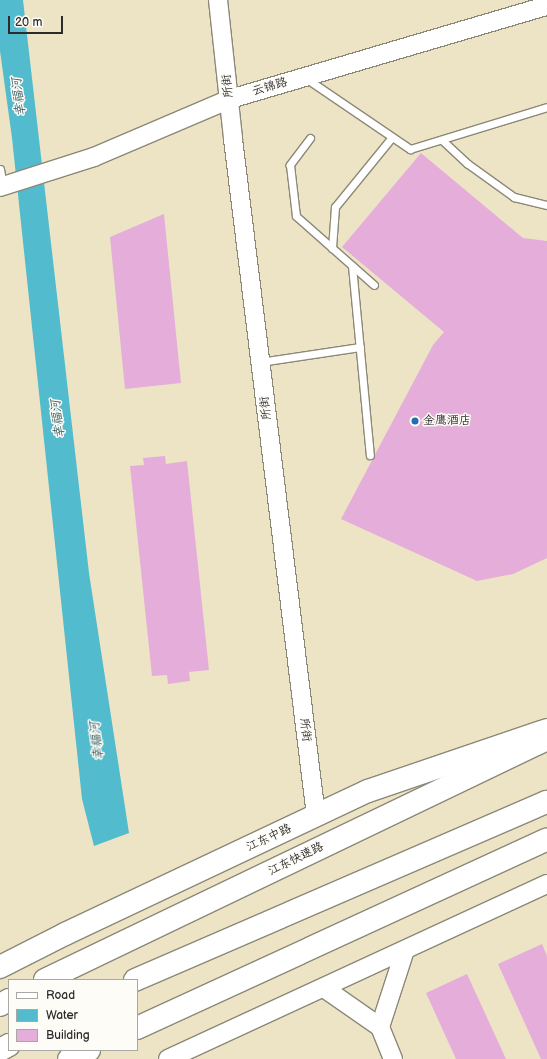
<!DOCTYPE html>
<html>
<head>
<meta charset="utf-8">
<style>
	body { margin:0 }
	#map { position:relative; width:547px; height:1059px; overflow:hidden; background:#ece4c5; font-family:"Balsamiq Sans","LXGW WenKai TC",sans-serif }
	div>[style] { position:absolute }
	.water>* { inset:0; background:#52bcce }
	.building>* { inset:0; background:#e5aeda }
	.roads { filter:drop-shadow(1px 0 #8c8878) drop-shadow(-1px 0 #8c8878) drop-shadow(0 1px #8c8878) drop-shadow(0 -1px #8c8878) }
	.service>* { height:7px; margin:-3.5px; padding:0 3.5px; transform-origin:3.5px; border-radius:3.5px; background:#fff }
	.tertiary>* { height:18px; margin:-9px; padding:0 9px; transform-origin:9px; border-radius:9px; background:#fff }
	.primary>* { height:22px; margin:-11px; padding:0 11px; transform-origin:11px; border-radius:11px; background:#fff }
	.trunk>* { height:22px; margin:-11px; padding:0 11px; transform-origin:11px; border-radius:11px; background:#fff }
	.dots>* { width:11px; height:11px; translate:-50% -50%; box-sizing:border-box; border:2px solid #fdfcf7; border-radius:50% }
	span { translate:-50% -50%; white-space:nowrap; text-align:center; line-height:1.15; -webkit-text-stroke:3px #fdfcf7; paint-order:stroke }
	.street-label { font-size:12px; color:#2b2b2b }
	.poi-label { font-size:12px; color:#2b2b2b }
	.left { translate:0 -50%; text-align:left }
	.water-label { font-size:13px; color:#395e64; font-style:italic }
	.legend { position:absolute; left:8px; top:979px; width:130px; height:72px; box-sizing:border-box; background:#fdfcf7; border:1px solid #a9a8a5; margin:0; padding:5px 7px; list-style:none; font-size:12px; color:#2b2b2b }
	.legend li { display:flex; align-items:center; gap:8px; height:20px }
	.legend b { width:20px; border:1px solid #a9a8a5 }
	.scale { position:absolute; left:8px; top:16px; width:55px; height:18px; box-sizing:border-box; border:2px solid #2b2b2b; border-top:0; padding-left:5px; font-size:12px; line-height:14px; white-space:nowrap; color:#2b2b2b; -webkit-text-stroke:3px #fdfcf7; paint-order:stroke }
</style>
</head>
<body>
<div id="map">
	<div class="water">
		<i style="clip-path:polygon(0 0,23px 0,89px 573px,129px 833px,94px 846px,82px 799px,12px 138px,0 51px)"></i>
	</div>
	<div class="building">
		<i style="clip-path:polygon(421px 153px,523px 238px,547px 241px,547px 558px,513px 574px,477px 581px,341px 519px,433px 345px,444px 332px,342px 247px)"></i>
		<i style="clip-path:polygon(164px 214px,181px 383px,125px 389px,110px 237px)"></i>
		<i style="clip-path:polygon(165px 456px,166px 464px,187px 461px,209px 670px,189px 672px,190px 681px,168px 684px,167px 675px,152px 676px,130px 466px,144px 465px,143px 458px)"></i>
		<i style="clip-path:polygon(542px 944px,547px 956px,547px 1059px,541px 1059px,498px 964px)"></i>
		<i style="clip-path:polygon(467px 974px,506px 1059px,456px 1059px,426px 993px)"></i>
	</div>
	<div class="roads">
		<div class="service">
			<i style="left:307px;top:79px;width:125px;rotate:34.2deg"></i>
			<i style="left:410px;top:149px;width:143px;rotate:-17deg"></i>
			<i style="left:310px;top:138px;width:34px;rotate:127deg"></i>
			<i style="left:290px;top:165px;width:51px;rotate:83.3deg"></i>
			<i style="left:296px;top:216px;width:104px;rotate:41.5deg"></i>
			<i style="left:442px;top:140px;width:35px;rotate:43deg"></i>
			<i style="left:468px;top:164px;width:57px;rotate:35.7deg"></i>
			<i style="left:514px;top:197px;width:34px;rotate:14deg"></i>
			<i style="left:0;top:169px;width:17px;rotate:80deg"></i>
			<i style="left:332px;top:248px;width:41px;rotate:-85.8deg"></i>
			<i style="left:335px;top:207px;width:90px;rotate:-50.8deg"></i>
			<i style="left:352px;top:266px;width:190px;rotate:84.6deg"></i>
			<i style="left:260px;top:362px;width:101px;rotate:-8.5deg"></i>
		</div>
		<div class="tertiary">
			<i style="left:218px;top:0;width:140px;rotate:83.8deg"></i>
			<i style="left:233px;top:139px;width:682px;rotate:83.01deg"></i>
			<i style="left:0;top:187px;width:99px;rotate:-17.7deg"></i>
			<i style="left:94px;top:157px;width:148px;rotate:-23.1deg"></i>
			<i style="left:230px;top:99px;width:330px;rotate:-16.4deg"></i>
			<i style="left:324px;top:988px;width:68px;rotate:34.9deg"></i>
			<i style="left:380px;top:1027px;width:35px;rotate:68deg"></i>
			<i style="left:380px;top:1027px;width:81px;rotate:-72deg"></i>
			<i style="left:168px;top:1059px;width:417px;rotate:-24.8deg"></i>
		</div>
		<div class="primary">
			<i style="left:0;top:967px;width:73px;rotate:-26.9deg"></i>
			<i style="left:65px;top:934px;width:335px;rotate:-25.3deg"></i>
			<i style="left:368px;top:791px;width:189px;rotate:-18.8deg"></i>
			<i style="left:137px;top:1028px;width:451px;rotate:-24.7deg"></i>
			<i style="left:69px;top:1059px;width:22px;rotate:-24deg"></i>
		</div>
		<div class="trunk">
			<i style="left:45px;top:980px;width:557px;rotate:-25.64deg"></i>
			<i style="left:135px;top:980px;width:449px;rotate:-23.4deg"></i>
			<i style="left:0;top:1005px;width:10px;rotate:-29deg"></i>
			<i style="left:0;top:1050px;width:10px;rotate:-29deg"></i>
		</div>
	</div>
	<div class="dots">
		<i style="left:415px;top:421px;background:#1f6fb2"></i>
	</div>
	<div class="street-label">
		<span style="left:228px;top:86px;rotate:-96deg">所街</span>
		<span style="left:270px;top:87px;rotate:-16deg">云锦路</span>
		<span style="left:266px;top:408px;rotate:-97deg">所街</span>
		<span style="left:305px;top:730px;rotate:83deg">所街</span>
		<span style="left:269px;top:838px;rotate:-25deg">江东中路</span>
		<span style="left:296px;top:859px;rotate:-26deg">江东快速路</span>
	</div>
	<div class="poi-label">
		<span class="left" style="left:423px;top:421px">金鹰酒店</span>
	</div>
	<div class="water-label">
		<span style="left:19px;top:97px;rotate:-97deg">幸福河</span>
		<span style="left:58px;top:419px;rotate:-97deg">幸福河</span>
		<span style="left:97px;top:741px;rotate:-97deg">幸福河</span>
	</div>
	<ul class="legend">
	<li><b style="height:5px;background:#fff"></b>Road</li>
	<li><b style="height:11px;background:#52bcce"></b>Water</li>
	<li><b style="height:11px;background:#e5aeda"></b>Building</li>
	</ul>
	<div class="scale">20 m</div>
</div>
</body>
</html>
